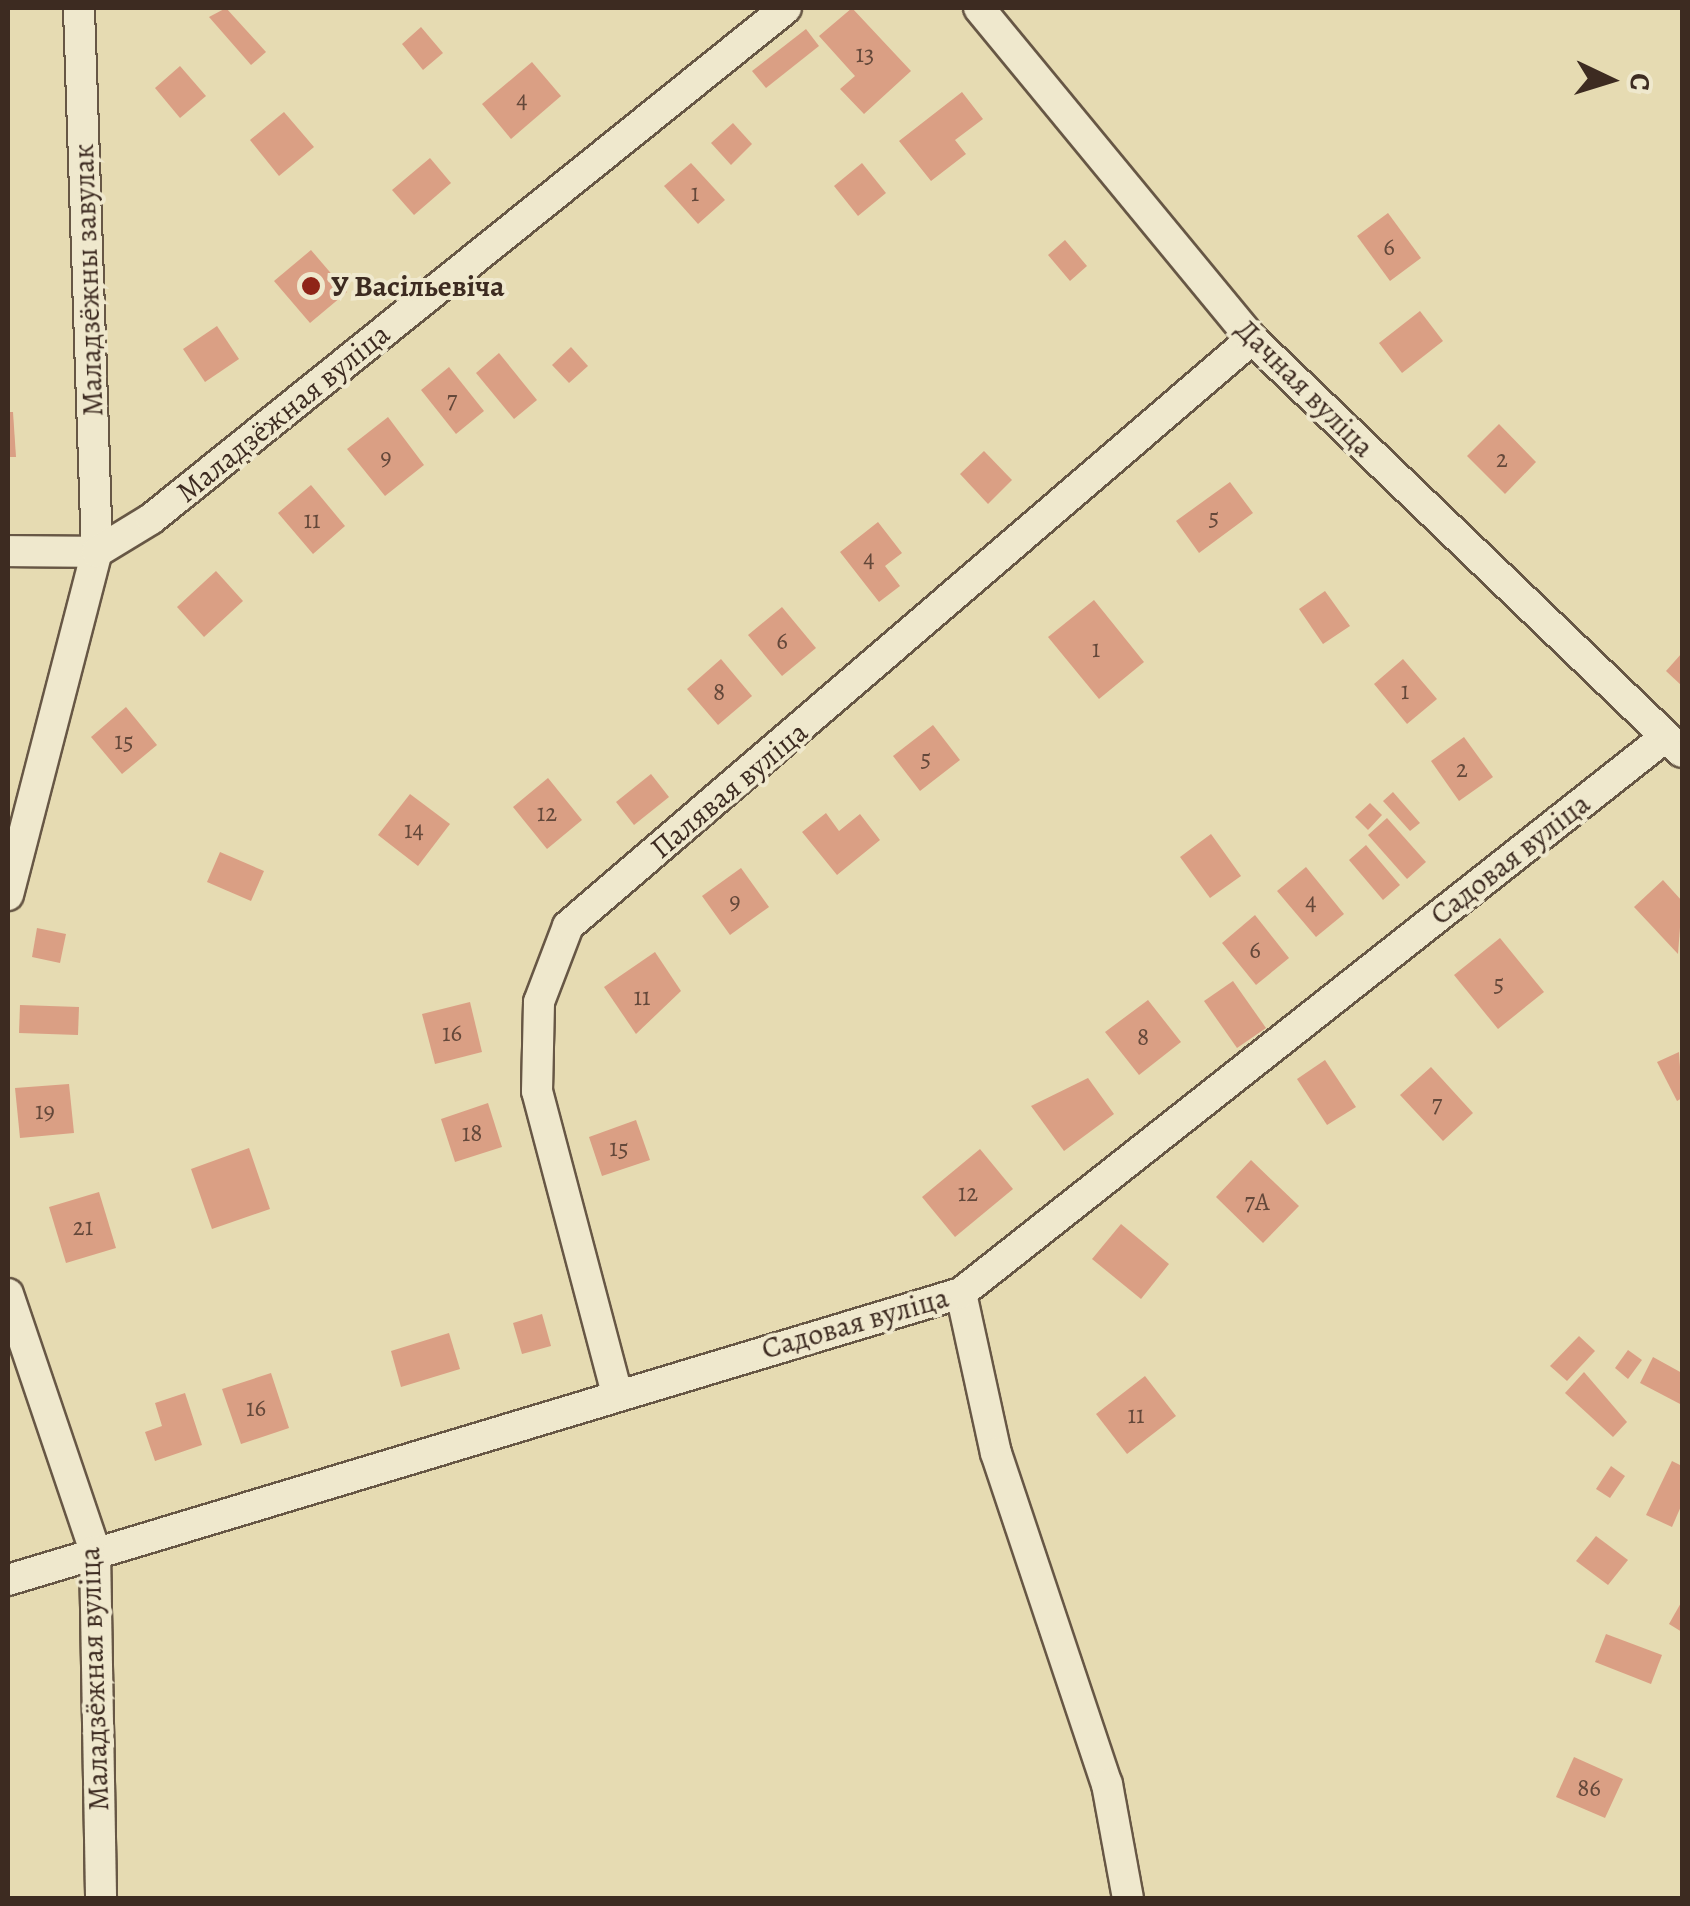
<!DOCTYPE html>
<html>
<head>
<meta charset="utf-8">
<style>
	body { margin:0 }
	#map { position:relative; width:1690px; height:1906px; overflow:hidden; background:#e6dbb2; font-family:Alegreya,serif }
	div>[style] { position:absolute }
	.building>* { inset:0; background:#da9f84 }
	.roads { filter:drop-shadow(2px 0 #675745) drop-shadow(-2px 0 #675745) drop-shadow(0 2px #675745) drop-shadow(0 -2px #675745) }
	.street>* { height:30px; margin:-15px; padding:0 15px; transform-origin:15px; border-radius:15px; background:#efe8cd }
	.dots>* { width:28px; height:28px; translate:-50% -50%; box-sizing:border-box; border:5px solid #efe8cd; border-radius:50% }
	span { translate:-50% -50%; white-space:nowrap; text-align:center; line-height:1.15; -webkit-text-stroke:8px #efe8cd; paint-order:stroke }
	.number-label { font-size:25px; color:#64483a }
	.number-label span { -webkit-text-stroke-width:0 }
	.street-label { font-size:30px; color:#3d2b21 }
	.poi-label { font-size:30px; color:#3d2b21; font-weight:700 }
	.left { translate:0 -50%; text-align:left }
	.frame { position:absolute; inset:0; border:10px solid #3d2b21; pointer-events:none }
	.north { position:absolute; left:1560px; top:30px; width:100px; height:100px; -webkit-text-stroke:8px #efe8cd; paint-order:stroke; rotate:94deg; font-size:28px; font-weight:700; line-height:40px; text-align:center; color:#3d2b21 }
	.north::after { content:''; display:block; margin:auto; width:35px; height:45px; background:#3d2b21; clip-path:polygon(50% 0,100% 100%,50% 72%,0 100%) }
</style>
</head>
<body>
<div id="map">
	<div class="building">
		<i style="clip-path:polygon(226px 8px,266px 52px,251px 65px,209px 17px)"></i>
		<i style="clip-path:polygon(852px 8px,911px 71px,864px 114px,840px 89px,855px 76px,819px 36px)"></i>
		<i style="clip-path:polygon(421px 27px,443px 53px,423px 70px,402px 44px)"></i>
		<i style="clip-path:polygon(806px 29px,819px 46px,766px 88px,752px 71px)"></i>
		<i style="clip-path:polygon(532px 62px,561px 96px,511px 139px,482px 104px)"></i>
		<i style="clip-path:polygon(180px 66px,206px 96px,180px 118px,155px 88px)"></i>
		<i style="clip-path:polygon(962px 92px,983px 119px,955px 140px,966px 154px,931px 181px,899px 141px)"></i>
		<i style="clip-path:polygon(284px 112px,314px 147px,279px 176px,250px 140px)"></i>
		<i style="clip-path:polygon(733px 123px,752px 144px,731px 165px,711px 143px)"></i>
		<i style="clip-path:polygon(430px 158px,451px 183px,414px 215px,392px 190px)"></i>
		<i style="clip-path:polygon(691px 163px,725px 200px,698px 224px,664px 186px)"></i>
		<i style="clip-path:polygon(862px 163px,886px 193px,858px 216px,834px 186px)"></i>
		<i style="clip-path:polygon(1388px 213px,1421px 258px,1390px 281px,1357px 236px)"></i>
		<i style="clip-path:polygon(1065px 240px,1087px 266px,1070px 281px,1048px 255px)"></i>
		<i style="clip-path:polygon(311px 250px,347px 292px,310px 323px,274px 281px)"></i>
		<i style="clip-path:polygon(1420px 311px,1443px 341px,1402px 373px,1379px 343px)"></i>
		<i style="clip-path:polygon(217px 326px,239px 359px,205px 382px,183px 349px)"></i>
		<i style="clip-path:polygon(571px 347px,588px 366px,569px 383px,552px 365px)"></i>
		<i style="clip-path:polygon(499px 353px,537px 400px,514px 419px,476px 373px)"></i>
		<i style="clip-path:polygon(449px 367px,484px 411px,456px 434px,421px 390px)"></i>
		<i style="clip-path:polygon(8px 412px,13px 412px,16px 457px,8px 457px)"></i>
		<i style="clip-path:polygon(388px 417px,424px 465px,385px 496px,347px 449px)"></i>
		<i style="clip-path:polygon(1499px 424px,1536px 462px,1505px 494px,1467px 456px)"></i>
		<i style="clip-path:polygon(984px 451px,1012px 480px,988px 504px,960px 474px)"></i>
		<i style="clip-path:polygon(1230px 482px,1253px 513px,1199px 553px,1176px 521px)"></i>
		<i style="clip-path:polygon(311px 485px,345px 526px,313px 554px,278px 513px)"></i>
		<i style="clip-path:polygon(878px 522px,902px 553px,885px 566px,900px 586px,879px 602px,840px 552px)"></i>
		<i style="clip-path:polygon(216px 571px,243px 601px,204px 637px,177px 607px)"></i>
		<i style="clip-path:polygon(1325px 591px,1350px 626px,1323px 644px,1299px 609px)"></i>
		<i style="clip-path:polygon(1094px 600px,1144px 662px,1099px 699px,1048px 637px)"></i>
		<i style="clip-path:polygon(782px 607px,816px 648px,782px 676px,748px 635px)"></i>
		<i style="clip-path:polygon(1682px 653px,1682px 686px,1666px 671px)"></i>
		<i style="clip-path:polygon(721px 659px,752px 696px,718px 725px,687px 689px)"></i>
		<i style="clip-path:polygon(1403px 659px,1437px 699px,1407px 724px,1374px 684px)"></i>
		<i style="clip-path:polygon(126px 707px,157px 745px,122px 774px,91px 737px)"></i>
		<i style="clip-path:polygon(933px 725px,960px 760px,920px 791px,893px 756px)"></i>
		<i style="clip-path:polygon(1464px 737px,1493px 777px,1459px 801px,1431px 761px)"></i>
		<i style="clip-path:polygon(651px 774px,669px 797px,634px 825px,616px 802px)"></i>
		<i style="clip-path:polygon(548px 778px,582px 820px,547px 849px,513px 807px)"></i>
		<i style="clip-path:polygon(1393px 792px,1420px 823px,1410px 831px,1383px 801px)"></i>
		<i style="clip-path:polygon(410px 794px,450px 824px,418px 866px,378px 835px)"></i>
		<i style="clip-path:polygon(1370px 803px,1382px 815px,1368px 830px,1355px 817px)"></i>
		<i style="clip-path:polygon(826px 813px,839px 831px,860px 814px,880px 840px,837px 875px,802px 832px)"></i>
		<i style="clip-path:polygon(1387px 818px,1426px 862px,1407px 879px,1368px 835px)"></i>
		<i style="clip-path:polygon(1211px 834px,1241px 876px,1210px 898px,1180px 857px)"></i>
		<i style="clip-path:polygon(1366px 845px,1400px 885px,1383px 900px,1349px 860px)"></i>
		<i style="clip-path:polygon(220px 852px,264px 871px,251px 901px,207px 882px)"></i>
		<i style="clip-path:polygon(1306px 867px,1344px 914px,1316px 937px,1277px 891px)"></i>
		<i style="clip-path:polygon(741px 868px,769px 907px,730px 935px,702px 896px)"></i>
		<i style="clip-path:polygon(1663px 880px,1682px 901px,1678px 954px,1634px 907px)"></i>
		<i style="clip-path:polygon(1255px 915px,1289px 958px,1256px 985px,1222px 943px)"></i>
		<i style="clip-path:polygon(37px 928px,66px 934px,60px 963px,32px 957px)"></i>
		<i style="clip-path:polygon(1500px 938px,1544px 992px,1498px 1029px,1454px 975px)"></i>
		<i style="clip-path:polygon(655px 952px,681px 991px,636px 1034px,604px 987px)"></i>
		<i style="clip-path:polygon(1233px 981px,1266px 1028px,1237px 1048px,1204px 1001px)"></i>
		<i style="clip-path:polygon(1148px 1000px,1181px 1042px,1139px 1075px,1105px 1032px)"></i>
		<i style="clip-path:polygon(470px 1002px,482px 1052px,435px 1064px,422px 1014px)"></i>
		<i style="clip-path:polygon(20px 1005px,79px 1007px,78px 1035px,19px 1033px)"></i>
		<i style="clip-path:polygon(1679px 1052px,1682px 1098px,1677px 1101px,1657px 1062px)"></i>
		<i style="clip-path:polygon(1325px 1060px,1356px 1107px,1327px 1125px,1297px 1079px)"></i>
		<i style="clip-path:polygon(1431px 1067px,1473px 1113px,1443px 1141px,1400px 1095px)"></i>
		<i style="clip-path:polygon(1088px 1078px,1114px 1114px,1064px 1151px,1031px 1106px)"></i>
		<i style="clip-path:polygon(69px 1084px,74px 1133px,20px 1138px,15px 1088px)"></i>
		<i style="clip-path:polygon(488px 1103px,502px 1147px,455px 1162px,441px 1119px)"></i>
		<i style="clip-path:polygon(636px 1120px,650px 1160px,602px 1176px,589px 1137px)"></i>
		<i style="clip-path:polygon(249px 1148px,270px 1209px,212px 1229px,191px 1169px)"></i>
		<i style="clip-path:polygon(980px 1149px,1013px 1189px,955px 1237px,922px 1197px)"></i>
		<i style="clip-path:polygon(1251px 1160px,1299px 1206px,1263px 1243px,1216px 1197px)"></i>
		<i style="clip-path:polygon(99px 1192px,116px 1248px,66px 1263px,49px 1207px)"></i>
		<i style="clip-path:polygon(1121px 1224px,1169px 1264px,1141px 1299px,1092px 1259px)"></i>
		<i style="clip-path:polygon(542px 1314px,551px 1346px,522px 1354px,513px 1323px)"></i>
		<i style="clip-path:polygon(449px 1333px,460px 1369px,401px 1387px,391px 1351px)"></i>
		<i style="clip-path:polygon(1579px 1336px,1595px 1351px,1567px 1381px,1550px 1366px)"></i>
		<i style="clip-path:polygon(1628px 1350px,1642px 1360px,1628px 1379px,1615px 1368px)"></i>
		<i style="clip-path:polygon(1653px 1357px,1682px 1373px,1682px 1405px,1640px 1383px)"></i>
		<i style="clip-path:polygon(1584px 1372px,1627px 1422px,1613px 1437px,1565px 1393px)"></i>
		<i style="clip-path:polygon(271px 1373px,289px 1428px,241px 1444px,222px 1389px)"></i>
		<i style="clip-path:polygon(1145px 1376px,1176px 1416px,1127px 1454px,1096px 1414px)"></i>
		<i style="clip-path:polygon(185px 1393px,202px 1445px,155px 1461px,145px 1432px,162px 1426px,155px 1403px)"></i>
		<i style="clip-path:polygon(1672px 1461px,1682px 1466px,1682px 1504px,1672px 1527px,1646px 1515px)"></i>
		<i style="clip-path:polygon(1611px 1466px,1625px 1476px,1610px 1498px,1596px 1489px)"></i>
		<i style="clip-path:polygon(1596px 1536px,1628px 1560px,1608px 1585px,1576px 1561px)"></i>
		<i style="clip-path:polygon(1682px 1601px,1682px 1632px,1669px 1624px)"></i>
		<i style="clip-path:polygon(1606px 1634px,1662px 1655px,1651px 1684px,1595px 1662px)"></i>
		<i style="clip-path:polygon(1574px 1757px,1623px 1779px,1605px 1818px,1556px 1797px)"></i>
	</div>
	<div class="roads">
		<div class="street">
			<i style="left:979px;top:8px;width:429px;rotate:50.5deg"></i>
			<i style="left:1252px;top:339px;width:596px;rotate:43.84deg"></i>
			<i style="left:8px;top:551px;width:89px;rotate:0.6deg"></i>
			<i style="left:97px;top:552px;width:544px;rotate:-91.9deg"></i>
			<i style="left:8px;top:895px;width:354px;rotate:-75.5deg"></i>
			<i style="left:97px;top:552px;width:63px;rotate:-31.4deg"></i>
			<i style="left:151px;top:519px;width:815px;rotate:-38.82deg"></i>
			<i style="left:961px;top:1293px;width:164px;rotate:77.7deg"></i>
			<i style="left:996px;top:1453px;width:349px;rotate:71.5deg"></i>
			<i style="left:1107px;top:1784px;width:116px;rotate:79.6deg"></i>
			<i style="left:8px;top:1294px;width:271px;rotate:71.3deg"></i>
			<i style="left:95px;top:1551px;width:347px;rotate:89deg"></i>
			<i style="left:616px;top:1390px;width:309px;rotate:-104.8deg"></i>
			<i style="left:537px;top:1091px;width:89px;rotate:-88.7deg"></i>
			<i style="left:539px;top:1002px;width:81px;rotate:-69.1deg"></i>
			<i style="left:568px;top:926px;width:901px;rotate:-40.64deg"></i>
			<i style="left:8px;top:1580px;width:995px;rotate:-16.76deg"></i>
			<i style="left:961px;top:1293px;width:896px;rotate:-38.29deg"></i>
		</div>
	</div>
	<div class="dots">
		<i style="left:311px;top:286px;background:#8f2418"></i>
	</div>
	<div class="number-label">
		<span style="left:865px;top:54px">13</span>
		<span style="left:522px;top:100px">4</span>
		<span style="left:695px;top:193px">1</span>
		<span style="left:1389px;top:247px">6</span>
		<span style="left:452px;top:400px">7</span>
		<span style="left:386px;top:457px">9</span>
		<span style="left:1502px;top:459px">2</span>
		<span style="left:1214px;top:517px">5</span>
		<span style="left:312px;top:520px">11</span>
		<span style="left:869px;top:559px">4</span>
		<span style="left:782px;top:641px">6</span>
		<span style="left:1096px;top:649px">1</span>
		<span style="left:1405px;top:691px">1</span>
		<span style="left:719px;top:692px">8</span>
		<span style="left:124px;top:741px">15</span>
		<span style="left:926px;top:758px">5</span>
		<span style="left:1462px;top:769px">2</span>
		<span style="left:547px;top:813px">12</span>
		<span style="left:414px;top:830px">14</span>
		<span style="left:735px;top:901px">9</span>
		<span style="left:1311px;top:902px">4</span>
		<span style="left:1255px;top:950px">6</span>
		<span style="left:1499px;top:983px">5</span>
		<span style="left:642px;top:997px">11</span>
		<span style="left:452px;top:1033px">16</span>
		<span style="left:1143px;top:1037px">8</span>
		<span style="left:1437px;top:1104px">7</span>
		<span style="left:45px;top:1111px">19</span>
		<span style="left:472px;top:1133px">18</span>
		<span style="left:619px;top:1148px">15</span>
		<span style="left:968px;top:1193px">12</span>
		<span style="left:1257px;top:1202px">7А</span>
		<span style="left:83px;top:1227px">21</span>
		<span style="left:256px;top:1408px">16</span>
		<span style="left:1136px;top:1415px">11</span>
		<span style="left:1589px;top:1788px">86</span>
	</div>
	<div class="street-label">
		<span style="left:88px;top:280px;rotate:-92deg">Маладзёжны завулак</span>
		<span style="left:1305px;top:388px;rotate:45deg">Дачная вуліца</span>
		<span style="left:283px;top:413px;rotate:-39deg">Маладзёжная вуліца</span>
		<span style="left:729px;top:790px;rotate:-40deg">Палявая вуліца</span>
		<span style="left:1510px;top:859px;rotate:-38deg">Садовая вуліца</span>
		<span style="left:855px;top:1323px;rotate:-16deg">Садовая вуліца</span>
		<span style="left:94px;top:1679px;rotate:-92deg">Маладзёжная вуліца</span>
	</div>
	<div class="poi-label">
		<span class="left" style="left:331px;top:286px">У Васільевіча</span>
	</div>
	<div class="frame"></div>
	<div class="north">С</div>
</div>
</body>
</html>
